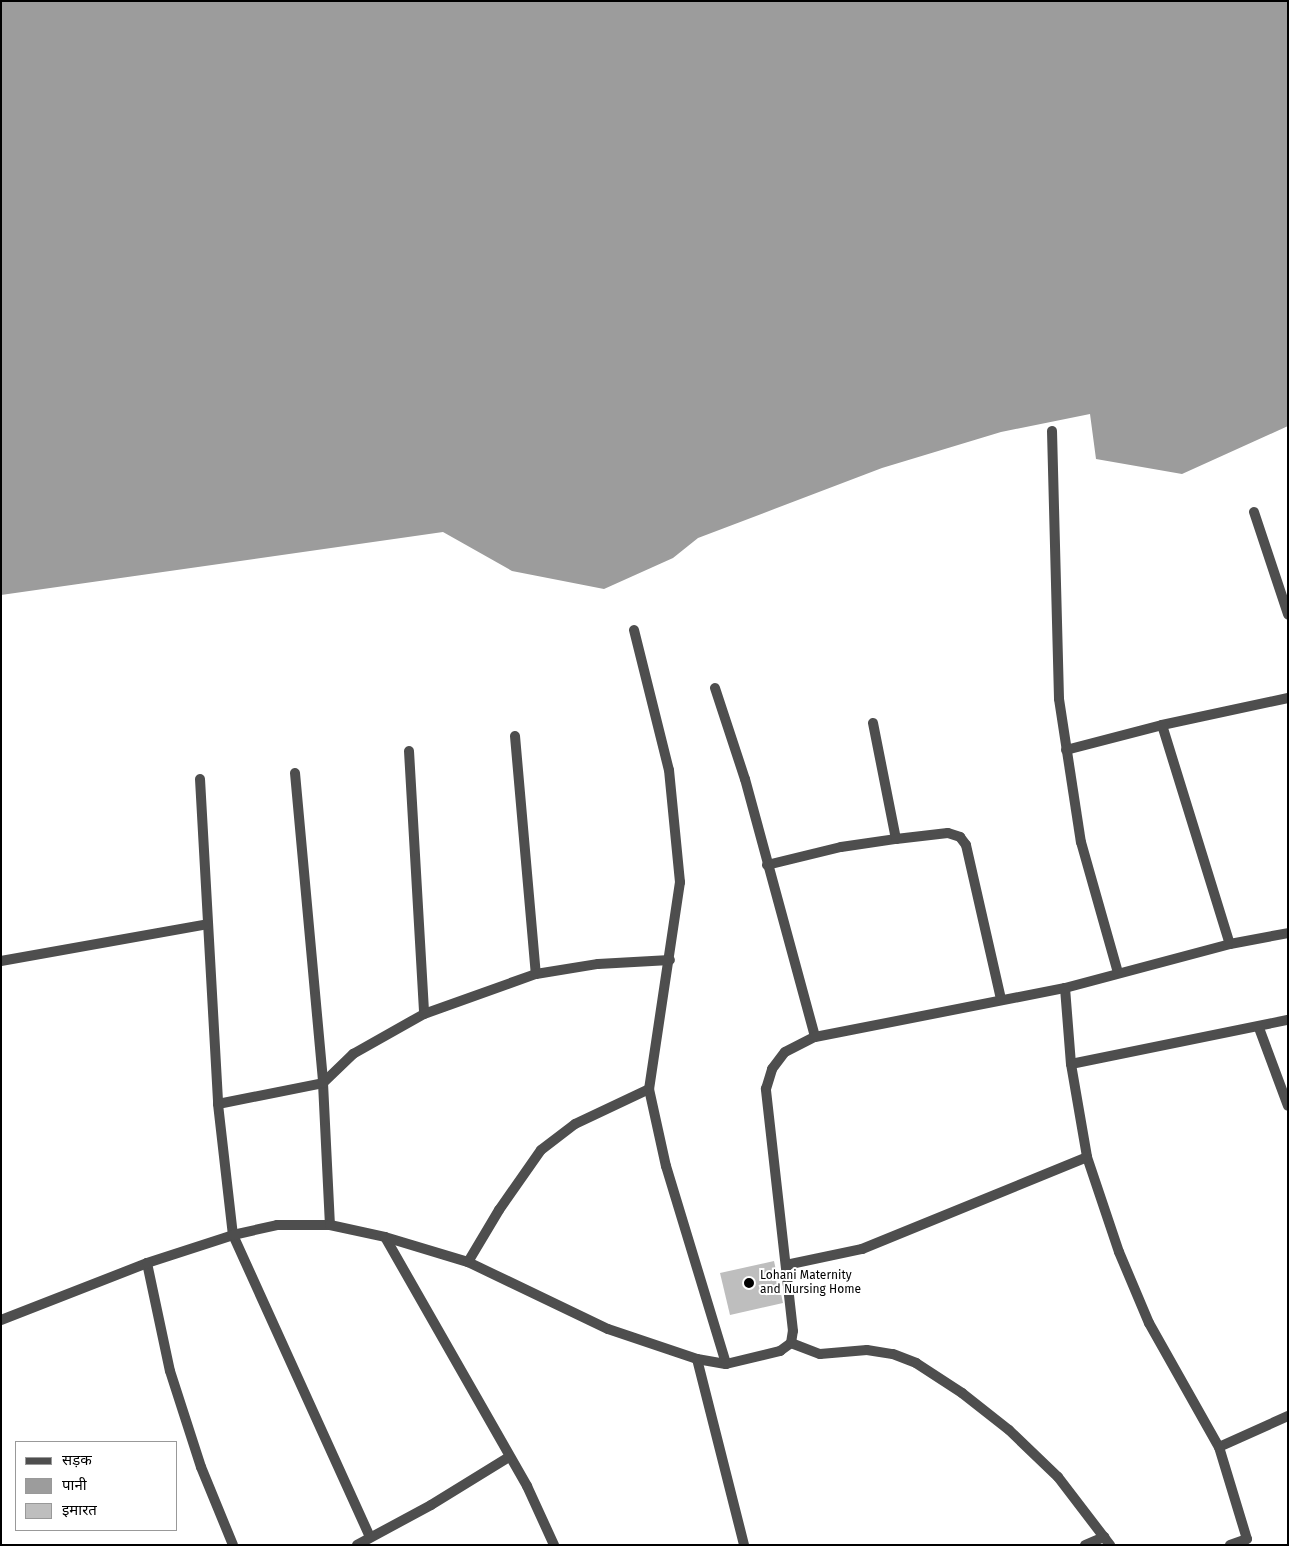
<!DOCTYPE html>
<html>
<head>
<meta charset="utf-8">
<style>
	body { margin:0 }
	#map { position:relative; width:1289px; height:1546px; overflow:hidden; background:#fff; font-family:"Fira Sans","Noto Sans Devanagari",sans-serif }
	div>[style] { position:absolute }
	.water>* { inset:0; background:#9c9c9c }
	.building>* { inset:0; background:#bebebe }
	.street>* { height:10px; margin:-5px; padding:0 5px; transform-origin:5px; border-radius:5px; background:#4e4e4e }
	.dots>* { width:14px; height:14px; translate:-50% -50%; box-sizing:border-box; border:2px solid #fff; border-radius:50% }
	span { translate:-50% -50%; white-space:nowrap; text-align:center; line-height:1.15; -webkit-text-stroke:4px #fff; paint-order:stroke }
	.poi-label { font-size:12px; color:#000 }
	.left { translate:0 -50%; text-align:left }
	.frame { position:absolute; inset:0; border:2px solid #000; pointer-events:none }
	.legend { position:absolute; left:15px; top:1441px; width:162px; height:90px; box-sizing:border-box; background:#fff; border:1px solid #999; margin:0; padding:6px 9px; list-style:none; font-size:15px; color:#000 }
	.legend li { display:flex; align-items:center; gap:10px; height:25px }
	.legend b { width:25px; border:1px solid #999 }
</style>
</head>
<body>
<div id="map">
	<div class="water">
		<i style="clip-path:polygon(1px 1px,1288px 1px,1288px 426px,1182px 474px,1096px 459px,1090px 414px,1001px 432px,882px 468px,698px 538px,673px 558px,604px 589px,512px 571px,443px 532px,1px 595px)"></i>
	</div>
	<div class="building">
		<i style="clip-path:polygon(774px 1261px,783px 1303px,730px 1315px,720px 1273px)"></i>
	</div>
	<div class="street">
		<i style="left:1052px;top:431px;width:268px;rotate:88.5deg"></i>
		<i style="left:1059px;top:699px;width:145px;rotate:81.3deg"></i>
		<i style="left:1081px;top:842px;width:136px;rotate:74.2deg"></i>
		<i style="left:1254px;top:512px;width:108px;rotate:71.6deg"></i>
		<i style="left:634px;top:630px;width:144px;rotate:76deg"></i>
		<i style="left:669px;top:770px;width:113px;rotate:84.4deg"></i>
		<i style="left:680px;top:882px;width:209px;rotate:98.5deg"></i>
		<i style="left:649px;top:1089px;width:79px;rotate:77.6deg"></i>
		<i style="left:666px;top:1166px;width:207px;rotate:73.1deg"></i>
		<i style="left:715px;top:688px;width:96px;rotate:71.8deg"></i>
		<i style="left:745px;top:779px;width:267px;rotate:74.8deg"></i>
		<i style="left:873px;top:723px;width:118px;rotate:78.8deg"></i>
		<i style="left:1162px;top:725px;width:229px;rotate:72.8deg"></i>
		<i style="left:515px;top:736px;width:239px;rotate:85deg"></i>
		<i style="left:1066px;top:750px;width:99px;rotate:-14.6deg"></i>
		<i style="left:1162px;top:725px;width:129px;rotate:-12.1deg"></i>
		<i style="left:409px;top:751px;width:263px;rotate:86.7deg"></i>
		<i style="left:295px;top:773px;width:311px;rotate:84.8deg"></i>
		<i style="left:323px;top:1083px;width:142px;rotate:87.2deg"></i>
		<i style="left:200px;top:779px;width:325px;rotate:86.8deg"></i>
		<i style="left:218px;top:1104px;width:132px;rotate:83.5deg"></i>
		<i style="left:233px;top:1235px;width:332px;rotate:65.6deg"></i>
		<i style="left:767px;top:865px;width:76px;rotate:-13.7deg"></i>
		<i style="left:841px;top:847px;width:56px;rotate:-8.3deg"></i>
		<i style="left:896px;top:839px;width:52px;rotate:-6.6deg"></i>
		<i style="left:948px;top:833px;width:13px;rotate:18deg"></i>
		<i style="left:960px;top:837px;width:10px;rotate:53deg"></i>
		<i style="left:966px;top:845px;width:158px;rotate:77.2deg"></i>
		<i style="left:1px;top:961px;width:210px;rotate:-10.1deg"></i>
		<i style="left:1065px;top:988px;width:76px;rotate:85.5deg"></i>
		<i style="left:1071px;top:1064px;width:94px;rotate:80.2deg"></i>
		<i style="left:1087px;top:1157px;width:100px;rotate:71.4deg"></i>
		<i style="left:1119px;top:1252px;width:77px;rotate:67.1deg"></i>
		<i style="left:1149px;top:1323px;width:142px;rotate:60.6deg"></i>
		<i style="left:1219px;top:1447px;width:96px;rotate:73.1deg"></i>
		<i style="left:1247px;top:1539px;width:18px;rotate:161deg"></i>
		<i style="left:1259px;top:1028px;width:83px;rotate:69.6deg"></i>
		<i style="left:1071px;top:1064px;width:221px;rotate:-11.5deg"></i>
		<i style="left:218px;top:1104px;width:107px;rotate:-11.3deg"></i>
		<i style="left:323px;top:1083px;width:42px;rotate:-44deg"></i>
		<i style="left:353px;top:1054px;width:81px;rotate:-29.4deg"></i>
		<i style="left:424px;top:1014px;width:119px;rotate:-19.7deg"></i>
		<i style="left:536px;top:974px;width:63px;rotate:-9.2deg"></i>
		<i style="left:598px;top:964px;width:72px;rotate:-3.2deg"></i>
		<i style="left:385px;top:1237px;width:287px;rotate:60.3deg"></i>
		<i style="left:527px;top:1486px;width:65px;rotate:65.4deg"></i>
		<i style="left:468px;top:1262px;width:61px;rotate:-59.2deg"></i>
		<i style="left:499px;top:1210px;width:73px;rotate:-55deg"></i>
		<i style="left:541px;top:1150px;width:43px;rotate:-37.4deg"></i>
		<i style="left:575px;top:1124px;width:82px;rotate:-25.3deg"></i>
		<i style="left:147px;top:1263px;width:110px;rotate:78deg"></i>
		<i style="left:170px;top:1371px;width:101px;rotate:72.1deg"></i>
		<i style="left:201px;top:1467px;width:84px;rotate:67.7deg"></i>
		<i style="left:786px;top:1265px;width:78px;rotate:-11.9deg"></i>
		<i style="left:862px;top:1249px;width:243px;rotate:-22.2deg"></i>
		<i style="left:1px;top:1320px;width:157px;rotate:-21.3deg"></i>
		<i style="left:147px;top:1263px;width:90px;rotate:-18deg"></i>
		<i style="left:233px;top:1235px;width:45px;rotate:-12.8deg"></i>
		<i style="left:277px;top:1225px;width:53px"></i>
		<i style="left:330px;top:1225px;width:56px;rotate:12.3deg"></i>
		<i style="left:385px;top:1237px;width:87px;rotate:16.8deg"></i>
		<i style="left:468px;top:1262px;width:155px;rotate:25.6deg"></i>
		<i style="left:608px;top:1329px;width:94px;rotate:18.6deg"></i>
		<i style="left:697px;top:1359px;width:29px;rotate:10deg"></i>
		<i style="left:726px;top:1364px;width:56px;rotate:-13.5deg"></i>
		<i style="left:780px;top:1351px;width:14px;rotate:-36deg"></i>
		<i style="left:791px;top:1343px;width:12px;rotate:-81deg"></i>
		<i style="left:793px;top:1331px;width:244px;rotate:-96.4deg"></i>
		<i style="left:766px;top:1089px;width:21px;rotate:-73deg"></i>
		<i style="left:772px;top:1069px;width:21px;rotate:-53deg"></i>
		<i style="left:785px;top:1052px;width:34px;rotate:-27deg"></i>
		<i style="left:815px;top:1037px;width:255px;rotate:-11.1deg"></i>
		<i style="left:1065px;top:988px;width:171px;rotate:-14.9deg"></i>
		<i style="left:1230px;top:944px;width:59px;rotate:-10.7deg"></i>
		<i style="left:791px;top:1343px;width:31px;rotate:21deg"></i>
		<i style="left:820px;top:1354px;width:47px;rotate:-4.9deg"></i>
		<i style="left:867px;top:1350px;width:26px;rotate:9deg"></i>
		<i style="left:893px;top:1354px;width:25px;rotate:21deg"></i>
		<i style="left:916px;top:1363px;width:55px;rotate:33.1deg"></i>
		<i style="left:962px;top:1393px;width:60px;rotate:38.2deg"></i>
		<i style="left:1009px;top:1430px;width:68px;rotate:43.8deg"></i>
		<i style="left:1058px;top:1477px;width:86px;rotate:52.6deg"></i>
		<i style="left:697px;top:1359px;width:192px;rotate:75.8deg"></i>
		<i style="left:1219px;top:1447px;width:76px;rotate:-24.2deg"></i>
		<i style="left:357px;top:1545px;width:84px;rotate:-28.4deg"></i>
		<i style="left:431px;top:1505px;width:92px;rotate:-31.6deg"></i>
		<i style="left:1085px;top:1545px;width:21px;rotate:-23deg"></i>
	</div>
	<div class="dots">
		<i style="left:749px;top:1283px;background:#000"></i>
	</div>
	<div class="poi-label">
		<span class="left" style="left:760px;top:1283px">Lohani Maternity<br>and Nursing Home</span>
	</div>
	<div class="frame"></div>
	<ul class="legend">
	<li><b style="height:6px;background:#4e4e4e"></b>सड़क</li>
	<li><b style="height:14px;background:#9c9c9c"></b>पानी</li>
	<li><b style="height:14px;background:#bebebe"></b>इमारत</li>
	</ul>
</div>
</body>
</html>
